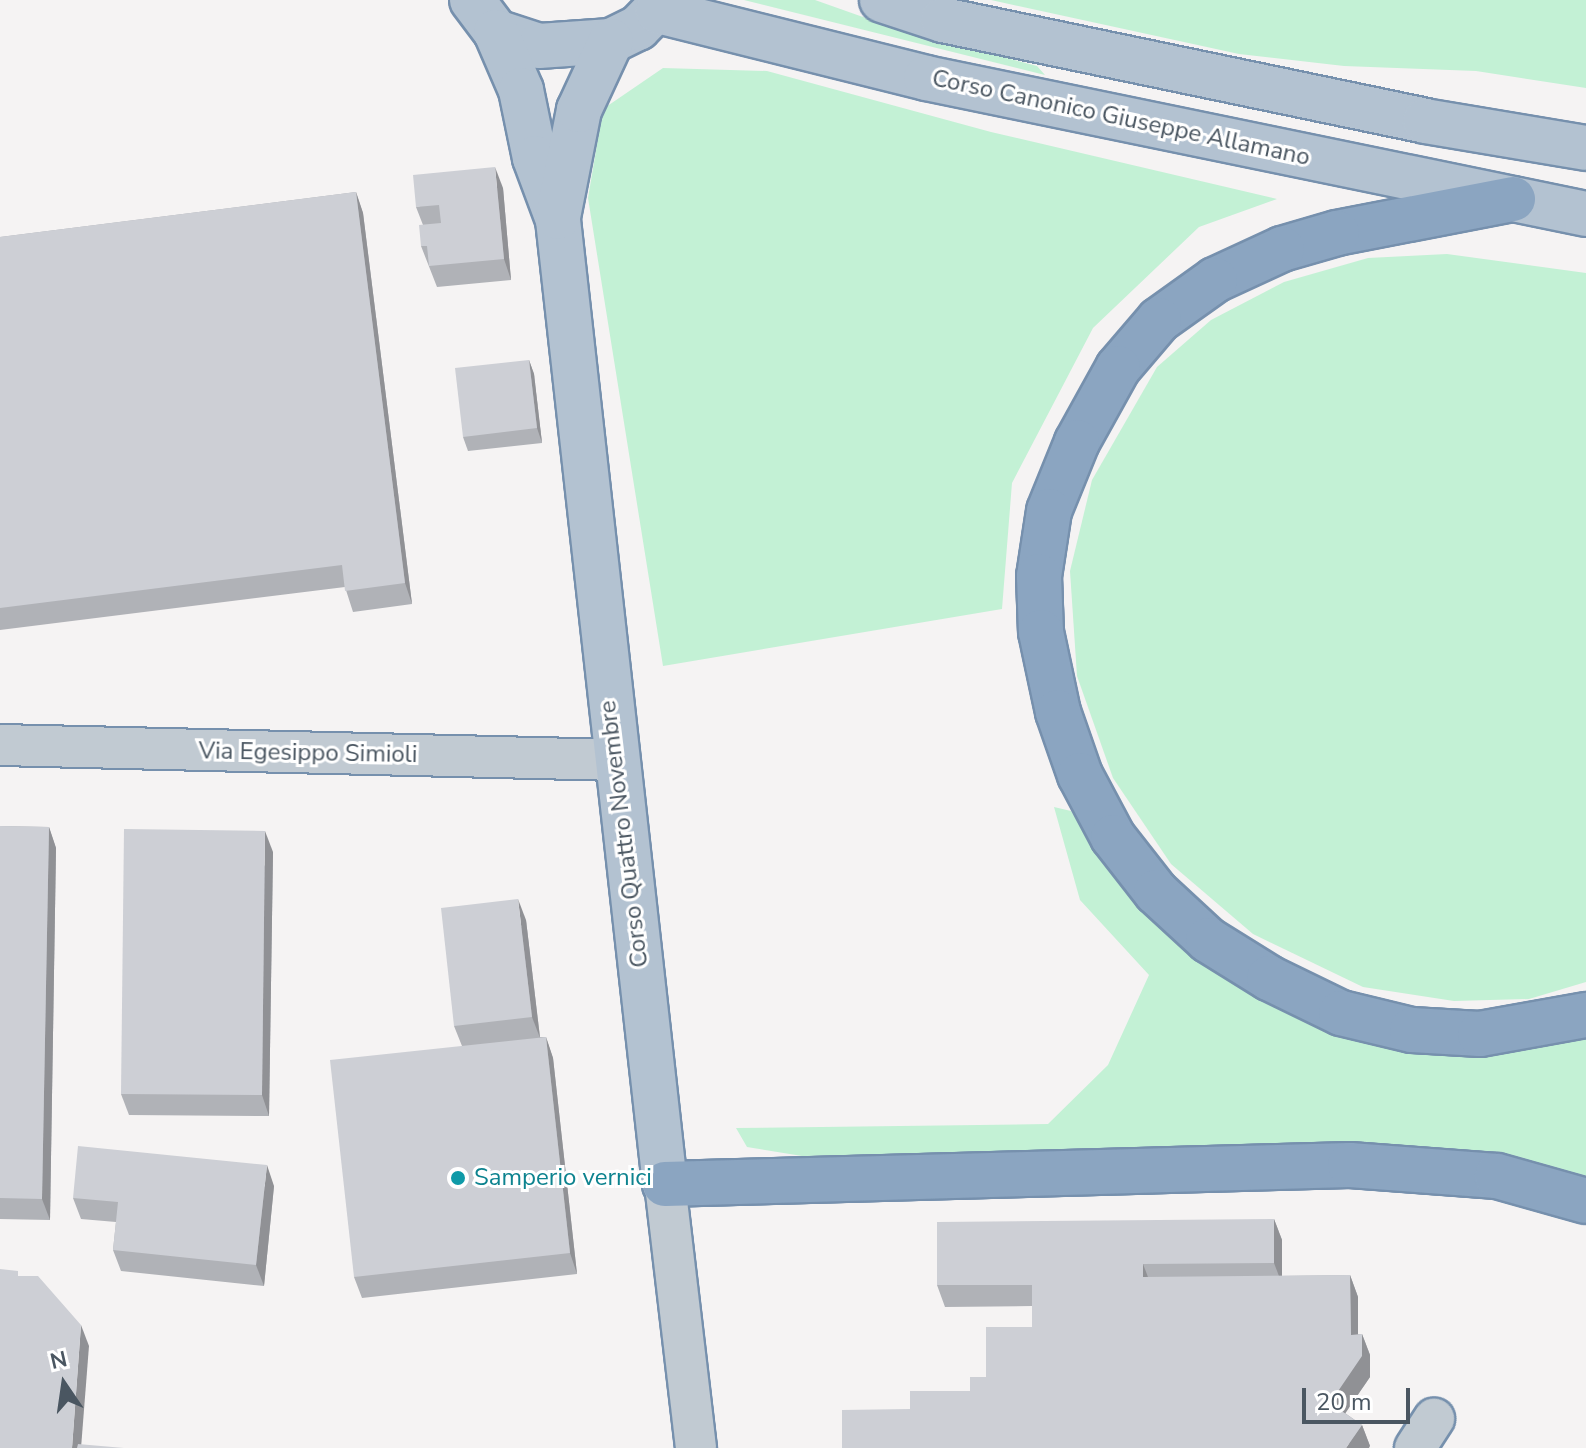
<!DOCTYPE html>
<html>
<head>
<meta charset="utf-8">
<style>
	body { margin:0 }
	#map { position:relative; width:1586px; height:1448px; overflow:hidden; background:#f5f3f3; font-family:"Nunito Sans",sans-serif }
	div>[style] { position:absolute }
	.green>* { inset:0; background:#c3f1d5 }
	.roads { filter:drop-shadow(2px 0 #7690ad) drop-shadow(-2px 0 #7690ad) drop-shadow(0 2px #7690ad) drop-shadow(0 -2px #7690ad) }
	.minor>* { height:40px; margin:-20px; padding:0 20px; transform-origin:20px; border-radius:20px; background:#c1cad2 }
	.major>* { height:44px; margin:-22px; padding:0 22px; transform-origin:22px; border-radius:22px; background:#b3c2d1 }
	.highway>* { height:44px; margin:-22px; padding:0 22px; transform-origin:22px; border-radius:22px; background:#8ba5c1 }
	.wall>* { inset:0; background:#b0b2b7 }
	.shaded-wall>* { inset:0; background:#909195 }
	.building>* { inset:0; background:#cdcfd5 }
	.dots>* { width:22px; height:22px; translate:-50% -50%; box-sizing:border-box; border:4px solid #fff; border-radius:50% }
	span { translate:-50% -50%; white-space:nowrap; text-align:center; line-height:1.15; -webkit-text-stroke:6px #fff; paint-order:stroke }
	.street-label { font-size:24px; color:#4a5661 }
	.culture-label { font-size:24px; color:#0d838f }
	.left { translate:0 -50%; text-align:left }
	.north { position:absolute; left:24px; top:1344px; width:80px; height:80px; -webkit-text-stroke:6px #fff; paint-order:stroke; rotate:347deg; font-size:22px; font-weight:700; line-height:32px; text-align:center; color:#4a5661 }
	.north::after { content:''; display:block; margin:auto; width:28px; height:36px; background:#4a5661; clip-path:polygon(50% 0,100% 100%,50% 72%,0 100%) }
	.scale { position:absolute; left:1302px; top:1388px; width:108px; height:36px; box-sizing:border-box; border:4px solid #4a5661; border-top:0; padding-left:10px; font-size:24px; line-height:28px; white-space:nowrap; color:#4a5661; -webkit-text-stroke:6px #fff; paint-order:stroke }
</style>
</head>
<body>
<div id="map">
	<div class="green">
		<i style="clip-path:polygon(744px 0,815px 0,894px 28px,1037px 66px,1045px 75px)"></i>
		<i style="clip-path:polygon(991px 0,1586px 0,1586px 88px,1476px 71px,1344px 66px,1239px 54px)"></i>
		<i style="clip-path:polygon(663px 68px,767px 71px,991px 132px,1277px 199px,1199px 227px,1093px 328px,1012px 483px,1002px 609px,663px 666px,588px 198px,603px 109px)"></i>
		<i style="clip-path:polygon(1447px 254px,1586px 273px,1586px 982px,1529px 999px,1454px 1001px,1363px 987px,1253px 934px,1171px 864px,1113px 778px,1077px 676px,1070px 571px,1092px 480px,1157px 367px,1211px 320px,1284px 282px,1368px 258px)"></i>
		<i style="clip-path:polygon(1054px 807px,1071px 811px,1127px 894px,1230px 981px,1320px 1026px,1413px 1047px,1512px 1051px,1586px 1037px,1586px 1176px,1504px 1154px,1438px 1148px,802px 1156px,747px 1147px,736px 1128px,1048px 1124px,1108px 1065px,1149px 975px,1080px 900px)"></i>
	</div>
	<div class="roads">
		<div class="minor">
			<i style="left:0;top:745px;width:616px;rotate:1.39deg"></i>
			<i style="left:665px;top:1184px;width:266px;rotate:83.3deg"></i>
			<i style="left:1415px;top:1448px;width:35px;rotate:-57deg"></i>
		</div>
		<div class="major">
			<i style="left:472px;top:0;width:40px;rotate:53deg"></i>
			<i style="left:496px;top:32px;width:45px;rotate:18deg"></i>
			<i style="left:539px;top:46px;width:72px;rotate:-4deg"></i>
			<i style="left:611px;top:41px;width:30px;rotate:-26deg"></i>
			<i style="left:638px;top:28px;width:39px;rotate:-46deg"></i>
			<i style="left:882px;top:0;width:64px;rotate:18.2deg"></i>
			<i style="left:943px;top:20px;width:492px;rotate:11.8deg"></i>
			<i style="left:1425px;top:121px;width:163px;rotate:9.5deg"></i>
			<i style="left:658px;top:11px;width:276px;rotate:14deg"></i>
			<i style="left:926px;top:78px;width:674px;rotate:11.64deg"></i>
			<i style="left:496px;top:32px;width:63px;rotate:66.7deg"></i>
			<i style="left:521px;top:90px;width:69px;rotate:78.4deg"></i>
			<i style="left:535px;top:158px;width:66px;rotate:69.6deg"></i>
			<i style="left:558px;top:220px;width:970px;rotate:83.67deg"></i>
			<i style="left:558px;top:217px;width:109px;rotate:-78.9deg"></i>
			<i style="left:579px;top:110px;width:76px;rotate:-65.1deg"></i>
		</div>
		<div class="highway">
			<i style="left:1513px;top:199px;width:179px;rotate:169.1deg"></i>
			<i style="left:1337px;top:233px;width:57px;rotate:163.8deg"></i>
			<i style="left:1282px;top:249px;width:74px;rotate:155.2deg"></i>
			<i style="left:1215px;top:280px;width:69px;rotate:144.5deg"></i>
			<i style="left:1159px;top:320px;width:63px;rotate:130.5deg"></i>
			<i style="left:1118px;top:368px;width:85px;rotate:119deg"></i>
			<i style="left:1077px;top:442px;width:74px;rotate:112.1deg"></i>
			<i style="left:1049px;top:511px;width:66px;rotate:98.7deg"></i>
			<i style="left:1039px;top:576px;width:56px;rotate:88deg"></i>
			<i style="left:1041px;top:632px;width:82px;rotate:78deg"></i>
			<i style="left:1058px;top:712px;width:67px;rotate:70.8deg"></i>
			<i style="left:1080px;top:775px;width:70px;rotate:62deg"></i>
			<i style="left:1113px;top:837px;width:70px;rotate:52deg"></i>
			<i style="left:1156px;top:892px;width:71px;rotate:42.7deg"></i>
			<i style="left:1208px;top:940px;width:72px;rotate:31.9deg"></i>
			<i style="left:1269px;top:978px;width:80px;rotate:25.9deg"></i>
			<i style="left:1341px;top:1013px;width:73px;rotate:13.5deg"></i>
			<i style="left:1412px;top:1030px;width:68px;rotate:3.4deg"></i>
			<i style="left:1480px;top:1034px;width:108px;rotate:-10.2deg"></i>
			<i style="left:665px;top:1184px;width:685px;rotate:-1.59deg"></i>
			<i style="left:1350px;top:1165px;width:147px;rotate:4.3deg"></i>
			<i style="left:1497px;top:1176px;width:92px;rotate:15.7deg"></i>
		</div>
	</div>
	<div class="wall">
		<i style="clip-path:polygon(503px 188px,511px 280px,437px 287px,421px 246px,423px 225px,416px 207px)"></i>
		<i style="clip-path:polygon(356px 192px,363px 213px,412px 604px,353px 612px,345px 587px,0 630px,0 237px)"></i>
		<i style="clip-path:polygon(529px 360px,534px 374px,542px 443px,468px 451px,463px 437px)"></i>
		<i style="clip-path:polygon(0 826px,49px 827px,56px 848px,50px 1220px,0 1219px)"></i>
		<i style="clip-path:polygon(273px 852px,269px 1116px,129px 1115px,121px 1094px)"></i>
		<i style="clip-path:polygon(526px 920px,540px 1037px,546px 1037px,553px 1058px,577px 1274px,362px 1298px,354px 1277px,462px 1046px,454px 1026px)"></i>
		<i style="clip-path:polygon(274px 1186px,264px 1286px,121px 1271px,113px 1250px,116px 1222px,81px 1219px,73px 1198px)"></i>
		<i style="clip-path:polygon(1274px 1219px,1282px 1240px,1282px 1276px,1350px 1275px,1358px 1297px,1358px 1334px,1362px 1334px,1370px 1355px,1370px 1377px,1345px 1413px,1362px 1425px,1370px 1446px,910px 1409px,970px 1391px,986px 1377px,1032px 1327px,1032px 1306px,945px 1307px,937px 1285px)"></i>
	</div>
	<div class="shaded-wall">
		<i style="clip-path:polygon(495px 167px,503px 188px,511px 280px,504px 259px)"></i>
		<i style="clip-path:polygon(356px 192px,363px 213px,412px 604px,405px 583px)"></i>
		<i style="clip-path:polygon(529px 360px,534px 374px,542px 443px,537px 428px)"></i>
		<i style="clip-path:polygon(49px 827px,56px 848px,50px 1220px,42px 1199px)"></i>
		<i style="clip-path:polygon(265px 831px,273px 852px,269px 1116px,262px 1095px)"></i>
		<i style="clip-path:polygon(518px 899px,526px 920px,540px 1038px,532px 1017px)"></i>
		<i style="clip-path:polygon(546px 1037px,553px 1058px,577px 1274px,570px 1253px)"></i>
		<i style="clip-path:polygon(267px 1165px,274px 1186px,264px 1286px,256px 1265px)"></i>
		<i style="clip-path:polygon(1274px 1219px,1282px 1240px,1282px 1284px,1274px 1263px)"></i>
		<i style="clip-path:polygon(1143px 1264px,1151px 1285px,1143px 1277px)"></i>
		<i style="clip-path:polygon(1350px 1275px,1358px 1297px,1358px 1356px,1351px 1335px)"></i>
		<i style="clip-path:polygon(81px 1325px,89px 1346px,81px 1448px,72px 1448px)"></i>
		<i style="clip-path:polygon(1362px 1334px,1370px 1355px,1370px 1377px,1338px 1424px,1330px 1403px)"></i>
		<i style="clip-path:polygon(1362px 1425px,1370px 1446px,1369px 1448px,1346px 1448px)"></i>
	</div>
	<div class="building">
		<i style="clip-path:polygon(495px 167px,504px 259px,429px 266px,427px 246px,421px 246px,419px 225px,441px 223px,439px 205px,416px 207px,413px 175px)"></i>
		<i style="clip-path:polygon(356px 192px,405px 583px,345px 591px,342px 565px,0 608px,0 237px)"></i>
		<i style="clip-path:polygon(529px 360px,537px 428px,463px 437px,455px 368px)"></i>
		<i style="clip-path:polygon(0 826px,49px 827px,42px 1199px,0 1198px)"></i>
		<i style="clip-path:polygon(124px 829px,265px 831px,262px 1095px,121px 1094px)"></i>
		<i style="clip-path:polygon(518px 899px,532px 1017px,454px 1026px,441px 908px)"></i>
		<i style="clip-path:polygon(546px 1037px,570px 1253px,354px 1277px,330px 1060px)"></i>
		<i style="clip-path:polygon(78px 1146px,267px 1165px,256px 1265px,113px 1250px,118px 1202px,73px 1198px)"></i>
		<i style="clip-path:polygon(1274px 1219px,1274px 1263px,1143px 1264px,1143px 1277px,1350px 1275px,1351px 1335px,1362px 1334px,1362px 1356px,1330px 1403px,1362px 1425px,1346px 1448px,842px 1448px,842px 1410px,910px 1409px,910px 1391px,970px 1391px,970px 1377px,986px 1377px,986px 1327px,1032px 1327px,1032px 1285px,937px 1285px,937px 1222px)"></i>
		<i style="clip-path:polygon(0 1269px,18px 1271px,18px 1276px,38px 1276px,81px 1325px,72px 1448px,0 1448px)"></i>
		<i style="clip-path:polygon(78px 1444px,124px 1448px,77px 1448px)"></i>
	</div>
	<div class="dots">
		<i style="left:458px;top:1178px;background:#0f9aa8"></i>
	</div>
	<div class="street-label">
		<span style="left:1121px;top:118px;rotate:12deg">Corso Canonico Giuseppe Allamano</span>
		<span style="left:308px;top:753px;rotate:1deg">Via Egesippo Simioli</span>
		<span style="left:624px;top:834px;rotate:-97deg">Corso Quattro Novembre</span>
	</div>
	<div class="culture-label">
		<span class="left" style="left:474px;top:1178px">Samperio vernici</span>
	</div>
	<div class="north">N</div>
	<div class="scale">20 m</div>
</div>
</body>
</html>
